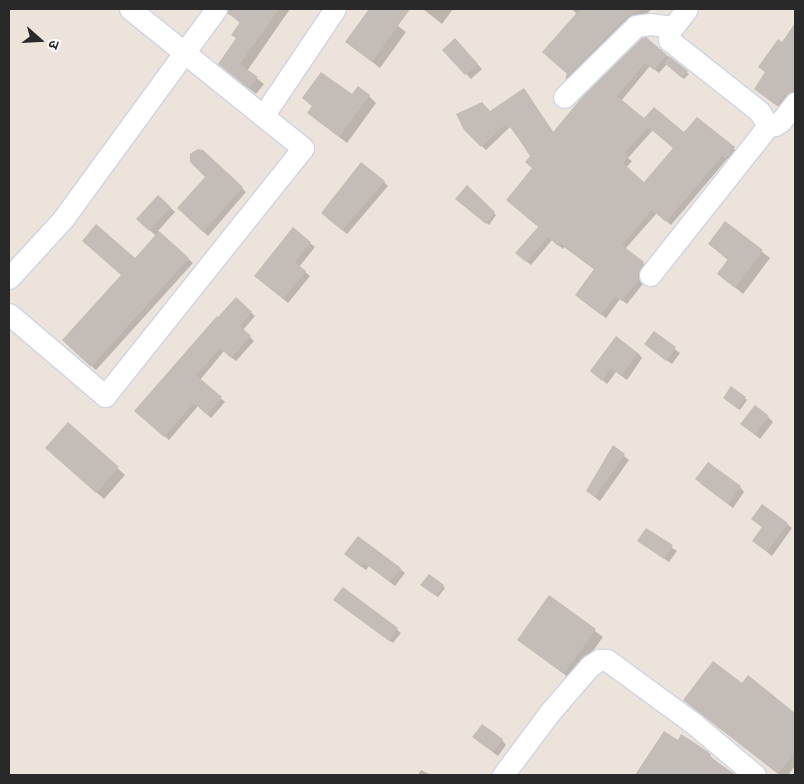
<!DOCTYPE html>
<html>
<head>
<meta charset="utf-8">
<style>
	body { margin:0 }
	#map { position:relative; width:804px; height:784px; overflow:hidden; background:#ece3da; font-family:Arial,"Noto Sans Devanagari",sans-serif }
	div>[style] { position:absolute }
	.shadow>* { inset:0; background:#0003 }
	.building>* { inset:0; background:#c4bdb7 }
	.roads { filter:drop-shadow(1px 0 #cfd4e3) drop-shadow(-1px 0 #cfd4e3) drop-shadow(0 1px #cfd4e3) drop-shadow(0 -1px #cfd4e3) }
	.minor>* { height:21px; margin:-10.5px; padding:0 10.5px; transform-origin:10.5px; border-radius:10.5px; background:#fff }
	span { translate:-50% -50%; white-space:nowrap; text-align:center; line-height:1.15; -webkit-text-stroke:4px #fff; paint-order:stroke }
	.frame { position:absolute; inset:0; border:10px solid #292929; pointer-events:none }
	.north { position:absolute; left:15px; top:15px; width:50px; height:50px; -webkit-text-stroke:4px #fff; paint-order:stroke; rotate:109deg; font-size:14px; font-weight:700; line-height:20px; text-align:center; color:#292929 }
	.north::after { content:''; display:block; margin:auto; width:18px; height:22px; background:#292929; clip-path:polygon(50% 0,100% 100%,50% 72%,0 100%) }
</style>
</head>
<body>
<div id="map">
	<div class="shadow">
		<i style="clip-path:polygon(230px 9px,290px 9px,247px 71px,264px 84px,256px 94px,226px 70px,237px 39px,232px 35px,240px 23px,229px 13px)"></i>
		<i style="clip-path:polygon(370px 9px,376px 9px,406px 32px,380px 68px,347px 42px)"></i>
		<i style="clip-path:polygon(423px 9px,453px 9px,442px 24px)"></i>
		<i style="clip-path:polygon(572px 9px,652px 9px,570px 83px,566px 79px,577px 14px)"></i>
		<i style="clip-path:polygon(795px 25px,795px 101px,785px 112px,755px 89px,766px 73px,760px 67px,783px 44px)"></i>
		<i style="clip-path:polygon(evenodd,646px 38px,689px 74px,684px 79px,667px 64px,659px 73px,650px 66px,621px 101px,644px 120px,684px 134px,697px 119px,738px 152px,731px 162px,727px 159px,671px 225px,657px 213px,625px 249px,648px 267px,641px 277px,642px 285px,627px 304px,620px 299px,606px 318px,580px 299px,595px 270px,564px 247px,563px 249px,552px 240px,531px 265px,521px 257px,539px 227px,532px 156px,513px 131px,510px 127px,486px 150px,465px 129px,524px 89px,554px 133px,646px 38px,653px 130px,674px 149px,644px 184px,626px 168px,632px 161px,628px 158px,653px 130px)"></i>
		<i style="clip-path:polygon(454px 40px,482px 69px,471px 79px,443px 50px)"></i>
		<i style="clip-path:polygon(369px 96px,376px 103px,347px 143px,308px 113px,313px 107px,303px 98px)"></i>
		<i style="clip-path:polygon(194px 151px,202px 151px,246px 192px,208px 236px,178px 208px,206px 177px,190px 158px)"></i>
		<i style="clip-path:polygon(384px 182px,388px 186px,347px 234px,327px 218px)"></i>
		<i style="clip-path:polygon(465px 189px,496px 215px,489px 225px,457px 199px)"></i>
		<i style="clip-path:polygon(158px 196px,175px 212px,158px 231px,193px 263px,96px 370px,68px 345px,156px 236px,138px 219px)"></i>
		<i style="clip-path:polygon(725px 223px,770px 258px,743px 294px,718px 273px,728px 260px,709px 244px)"></i>
		<i style="clip-path:polygon(310px 243px,315px 247px,299px 267px,310px 276px,288px 303px,260px 280px)"></i>
		<i style="clip-path:polygon(236px 299px,255px 316px,243px 330px,254px 341px,236px 361px,224px 351px,200px 380px,225px 402px,211px 418px,198px 406px,169px 440px,140px 414px)"></i>
		<i style="clip-path:polygon(654px 333px,680px 353px,672px 364px,651px 349px)"></i>
		<i style="clip-path:polygon(638px 353px,642px 358px,627px 380px,616px 372px,607px 384px,591px 371px)"></i>
		<i style="clip-path:polygon(731px 388px,747px 400px,740px 410px,726px 400px)"></i>
		<i style="clip-path:polygon(768px 417px,773px 422px,760px 439px,742px 424px)"></i>
		<i style="clip-path:polygon(68px 424px,125px 475px,104px 499px,54px 455px)"></i>
		<i style="clip-path:polygon(613px 447px,629px 460px,600px 501px,587px 491px)"></i>
		<i style="clip-path:polygon(701px 484px,740px 487px,744px 492px,733px 508px)"></i>
		<i style="clip-path:polygon(752px 519px,787px 524px,792px 528px,772px 556px,753px 541px,763px 528px)"></i>
		<i style="clip-path:polygon(646px 530px,677px 551px,669px 562px,639px 541px)"></i>
		<i style="clip-path:polygon(351px 559px,400px 569px,405px 573px,395px 586px,369px 566px,366px 570px)"></i>
		<i style="clip-path:polygon(443px 586px,445px 588px,438px 597px,424px 587px)"></i>
		<i style="clip-path:polygon(343px 588px,401px 633px,393px 643px,338px 603px)"></i>
		<i style="clip-path:polygon(549px 597px,603px 637px,572px 680px,518px 640px)"></i>
		<i style="clip-path:polygon(742px 685px,795px 715px,795px 766px,788px 775px,780px 775px,691px 706px)"></i>
		<i style="clip-path:polygon(664px 732px,678px 742px,710px 756px,733px 775px,637px 775px)"></i>
		<i style="clip-path:polygon(502px 740px,506px 745px,498px 756px,478px 741px)"></i>
		<i style="clip-path:polygon(421px 770px,431px 775px,418px 775px)"></i>
	</div>
	<div class="building">
		<i style="clip-path:polygon(228px 9px,279px 9px,240px 64px,258px 77px,249px 89px,218px 64px,236px 38px,231px 35px,240px 22px,227px 13px)"></i>
		<i style="clip-path:polygon(369px 9px,410px 9px,372px 62px,345px 42px)"></i>
		<i style="clip-path:polygon(580px 9px,642px 9px,627px 17px,565px 79px,567px 74px,542px 52px)"></i>
		<i style="clip-path:polygon(795px 23px,795px 91px,785px 95px,777px 106px,754px 89px,765px 72px,758px 67px,778px 39px,782px 42px)"></i>
		<i style="clip-path:polygon(evenodd,646px 37px,667px 55px,654px 70px,645px 63px,617px 96px,644px 118px,654px 107px,684px 132px,697px 117px,735px 147px,726px 159px,722px 156px,666px 222px,652px 210px,622px 245px,644px 262px,638px 273px,639px 280px,622px 301px,615px 296px,601px 315px,575px 295px,594px 269px,560px 243px,558px 246px,548px 237px,526px 262px,515px 253px,538px 227px,506px 200px,532px 168px,525px 162px,530px 156px,510px 126px,508px 128px,506px 124px,481px 147px,464px 130px,456px 114px,482px 102px,490px 111px,524px 88px,553px 132px,583px 96px,642px 38px,646px 37px,648px 127px,673px 148px,644px 182px,623px 163px,628px 156px,625px 153px,648px 127px)"></i>
		<i style="clip-path:polygon(455px 38px,478px 64px,465px 75px,442px 50px)"></i>
		<i style="clip-path:polygon(669px 56px,688px 71px,682px 78px,664px 63px)"></i>
		<i style="clip-path:polygon(321px 72px,352px 94px,358px 86px,370px 95px,339px 137px,307px 113px,312px 106px,302px 98px)"></i>
		<i style="clip-path:polygon(198px 149px,203px 150px,243px 187px,203px 232px,177px 208px,205px 177px,190px 162px,190px 154px)"></i>
		<i style="clip-path:polygon(361px 162px,385px 181px,342px 230px,321px 213px)"></i>
		<i style="clip-path:polygon(467px 185px,495px 212px,486px 224px,455px 199px)"></i>
		<i style="clip-path:polygon(158px 195px,171px 207px,149px 231px,136px 219px)"></i>
		<i style="clip-path:polygon(725px 221px,763px 250px,735px 288px,717px 274px,728px 259px,708px 244px)"></i>
		<i style="clip-path:polygon(96px 224px,135px 258px,159px 231px,189px 258px,91px 367px,62px 340px,121px 275px,82px 241px)"></i>
		<i style="clip-path:polygon(293px 227px,311px 242px,295px 262px,306px 271px,283px 299px,254px 276px)"></i>
		<i style="clip-path:polygon(236px 297px,252px 312px,240px 326px,251px 336px,231px 358px,220px 348px,196px 375px,222px 397px,207px 415px,194px 403px,164px 437px,134px 411px,217px 316px,218px 317px)"></i>
		<i style="clip-path:polygon(654px 331px,676px 347px,666px 361px,644px 344px)"></i>
		<i style="clip-path:polygon(616px 336px,638px 353px,621px 376px,611px 368px,602px 381px,590px 371px)"></i>
		<i style="clip-path:polygon(731px 386px,746px 397px,738px 409px,723px 398px)"></i>
		<i style="clip-path:polygon(755px 405px,769px 416px,755px 435px,740px 424px)"></i>
		<i style="clip-path:polygon(68px 422px,119px 467px,96px 493px,45px 448px)"></i>
		<i style="clip-path:polygon(613px 445px,625px 454px,595px 497px,586px 491px)"></i>
		<i style="clip-path:polygon(708px 462px,741px 486px,728px 504px,695px 479px)"></i>
		<i style="clip-path:polygon(762px 504px,788px 523px,767px 552px,752px 541px,762px 527px,751px 519px)"></i>
		<i style="clip-path:polygon(646px 528px,673px 545px,664px 559px,637px 541px)"></i>
		<i style="clip-path:polygon(358px 536px,401px 568px,390px 582px,364px 563px,361px 567px,344px 554px)"></i>
		<i style="clip-path:polygon(429px 574px,444px 585px,436px 596px,420px 585px)"></i>
		<i style="clip-path:polygon(343px 587px,398px 628px,389px 641px,333px 600px)"></i>
		<i style="clip-path:polygon(549px 595px,596px 629px,564px 674px,517px 640px)"></i>
		<i style="clip-path:polygon(713px 661px,742px 683px,748px 675px,795px 713px,795px 752px,778px 774px,683px 700px)"></i>
		<i style="clip-path:polygon(482px 724px,503px 739px,493px 752px,472px 737px)"></i>
		<i style="clip-path:polygon(664px 731px,678px 740px,681px 734px,707px 751px,711px 755px,710px 757px,736px 775px,635px 775px)"></i>
	</div>
	<div class="roads">
		<div class="minor">
			<i style="left:564px;top:97px;width:101px;rotate:-44.6deg"></i>
			<i style="left:636px;top:26px;width:14px;rotate:-8deg"></i>
			<i style="left:650px;top:24px;width:23px;rotate:7deg"></i>
			<i style="left:263px;top:116px;width:129px;rotate:-56.1deg"></i>
			<i style="left:768px;top:126px;width:7px;rotate:-8deg"></i>
			<i style="left:775px;top:125px;width:7px;rotate:-34deg"></i>
			<i style="left:781px;top:121px;width:23px;rotate:-52deg"></i>
			<i style="left:650px;top:275px;width:190px;rotate:-51.6deg"></i>
			<i style="left:768px;top:126px;width:16px;rotate:-120deg"></i>
			<i style="left:760px;top:112px;width:116px;rotate:-141.6deg"></i>
			<i style="left:669px;top:40px;width:8px;rotate:-90deg"></i>
			<i style="left:669px;top:32px;width:29px;rotate:-52deg"></i>
			<i style="left:9px;top:278px;width:80px;rotate:-47.5deg"></i>
			<i style="left:63px;top:219px;width:260px;rotate:-53.9deg"></i>
			<i style="left:9px;top:314px;width:126px;rotate:40.5deg"></i>
			<i style="left:105px;top:396px;width:317px;rotate:-51.4deg"></i>
			<i style="left:303px;top:148px;width:222px;rotate:-141.2deg"></i>
			<i style="left:503px;top:775px;width:79px;rotate:-53.3deg"></i>
			<i style="left:550px;top:712px;width:61px;rotate:-49deg"></i>
			<i style="left:590px;top:666px;width:11px;rotate:-34deg"></i>
			<i style="left:599px;top:660px;width:8px"></i>
			<i style="left:607px;top:660px;width:107px;rotate:36.2deg"></i>
			<i style="left:693px;top:723px;width:81px;rotate:40deg"></i>
		</div>
	</div>
	<div class="frame"></div>
	<div class="north">उ</div>
</div>
</body>
</html>
